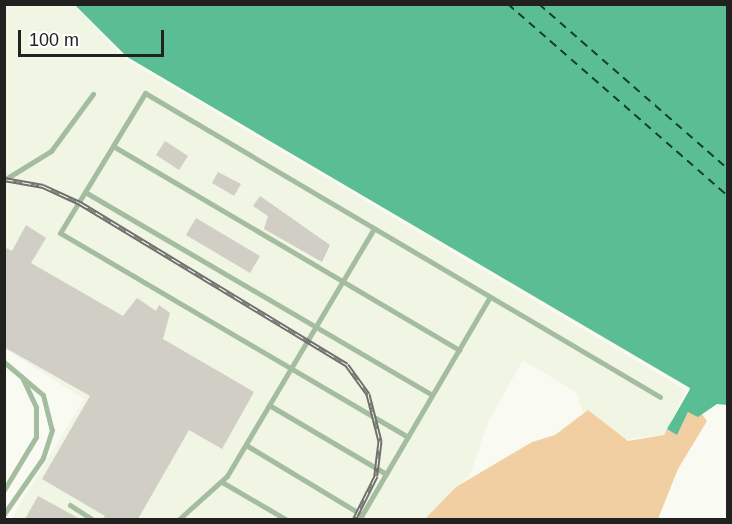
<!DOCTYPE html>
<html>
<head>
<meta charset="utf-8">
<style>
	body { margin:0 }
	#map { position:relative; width:732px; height:524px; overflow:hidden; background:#f9fbf3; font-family:Arial,sans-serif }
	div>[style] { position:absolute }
	.built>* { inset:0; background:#f0f5e4 }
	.green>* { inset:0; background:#f1cfa2 }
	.water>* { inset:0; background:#5abd93 }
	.pier>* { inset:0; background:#f9fbf3 }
	.ferry>* { height:1.5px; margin-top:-0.75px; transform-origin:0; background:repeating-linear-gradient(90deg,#123e2c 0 8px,transparent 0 14px) }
	.building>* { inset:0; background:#d0cec5 }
	.service>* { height:5px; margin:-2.5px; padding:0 2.5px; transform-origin:2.5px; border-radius:2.5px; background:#a3bd9e }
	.rail>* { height:5px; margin-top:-2.5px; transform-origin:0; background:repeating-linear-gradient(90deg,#fff 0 9px,#70716c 0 18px); box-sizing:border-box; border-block:2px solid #70716c }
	span { translate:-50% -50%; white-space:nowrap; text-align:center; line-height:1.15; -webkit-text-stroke:5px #fff; paint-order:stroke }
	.frame { position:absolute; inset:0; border:6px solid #21221f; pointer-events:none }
	.scale { position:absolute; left:18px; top:30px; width:146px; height:27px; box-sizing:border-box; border:3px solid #21221f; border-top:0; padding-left:8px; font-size:18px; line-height:21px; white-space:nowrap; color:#21221f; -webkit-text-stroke:4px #fff; paint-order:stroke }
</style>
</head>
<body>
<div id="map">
	<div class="built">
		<i style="clip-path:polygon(4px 5px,75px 5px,690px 389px,664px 435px,620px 440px,583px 412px,576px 392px,523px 360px,488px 422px,470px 475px,424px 519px,11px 519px,84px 399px,5px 349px)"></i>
	</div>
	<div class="green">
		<i style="clip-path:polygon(588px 410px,628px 441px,664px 435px,667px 429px,677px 434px,688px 412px,702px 414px,707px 421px,678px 469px,658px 519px,424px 520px,456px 487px,532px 442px,555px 435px)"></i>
	</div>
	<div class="water">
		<i style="clip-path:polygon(75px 5px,727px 5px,727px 405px,717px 404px,698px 417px,688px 412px,677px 435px,667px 429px,690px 388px,127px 57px)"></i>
	</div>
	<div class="pier">
		<i style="clip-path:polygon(72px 4px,127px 57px,690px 389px,670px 424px,686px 390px,125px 59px)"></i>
	</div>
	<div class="ferry">
		<i style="left:508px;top:4px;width:292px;rotate:41.1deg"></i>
		<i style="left:539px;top:4px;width:251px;rotate:41.1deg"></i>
	</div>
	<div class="building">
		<i style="clip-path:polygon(165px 141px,188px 156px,179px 170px,156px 155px)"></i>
		<i style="clip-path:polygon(218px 172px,241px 184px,234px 196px,212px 183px)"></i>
		<i style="clip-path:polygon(260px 196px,330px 245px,322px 262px,264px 229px,268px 216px,253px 206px)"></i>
		<i style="clip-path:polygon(196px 218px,260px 256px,250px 273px,186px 235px)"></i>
		<i style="clip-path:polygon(26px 225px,46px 238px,31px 263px,123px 316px,137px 298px,156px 311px,159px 305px,170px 313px,163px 339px,254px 392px,222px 449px,189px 430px,138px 519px,102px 519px,105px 516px,42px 479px,90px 396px,4px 347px,4px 247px,12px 251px)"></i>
		<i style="clip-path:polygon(38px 496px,80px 519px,25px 519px)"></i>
	</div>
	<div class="service">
		<i style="left:113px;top:146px;width:402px;rotate:30.5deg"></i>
		<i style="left:4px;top:180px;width:55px;rotate:-31.7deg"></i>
		<i style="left:51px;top:151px;width:71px;rotate:-53.6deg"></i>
		<i style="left:85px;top:192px;width:402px;rotate:30.3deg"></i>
		<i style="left:4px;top:362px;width:51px;rotate:40.2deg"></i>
		<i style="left:43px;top:395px;width:36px;rotate:76deg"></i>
		<i style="left:52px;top:430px;width:29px;rotate:108deg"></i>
		<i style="left:43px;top:458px;width:68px;rotate:124.9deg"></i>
		<i style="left:269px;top:405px;width:136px;rotate:30.5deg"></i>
		<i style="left:408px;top:437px;width:403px;rotate:-149.6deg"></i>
		<i style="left:60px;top:233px;width:164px;rotate:-58.7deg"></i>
		<i style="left:145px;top:93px;width:598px;rotate:30.55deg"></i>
		<i style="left:246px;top:445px;width:135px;rotate:31.1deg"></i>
		<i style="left:222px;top:482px;width:75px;rotate:30.3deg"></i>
		<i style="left:4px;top:490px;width:62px;rotate:-58.9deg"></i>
		<i style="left:36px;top:437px;width:30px;rotate:-90deg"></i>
		<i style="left:36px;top:407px;width:33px;rotate:-115deg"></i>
		<i style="left:70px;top:505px;width:27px;rotate:33deg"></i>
		<i style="left:178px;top:520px;width:66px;rotate:-41.9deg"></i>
		<i style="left:227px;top:476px;width:288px;rotate:-59.3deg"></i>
		<i style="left:359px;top:520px;width:259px;rotate:-59.6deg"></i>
	</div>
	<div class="rail">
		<i style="left:4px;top:179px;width:40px;rotate:10deg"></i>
		<i style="left:43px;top:186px;width:41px;rotate:24.7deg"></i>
		<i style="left:80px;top:203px;width:312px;rotate:31.2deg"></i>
		<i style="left:347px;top:365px;width:36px;rotate:54deg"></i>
		<i style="left:368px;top:394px;width:49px;rotate:75.7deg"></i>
		<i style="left:380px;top:441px;width:35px;rotate:97deg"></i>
		<i style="left:376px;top:476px;width:49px;rotate:116.6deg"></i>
	</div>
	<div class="frame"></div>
	<div class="scale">100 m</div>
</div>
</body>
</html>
